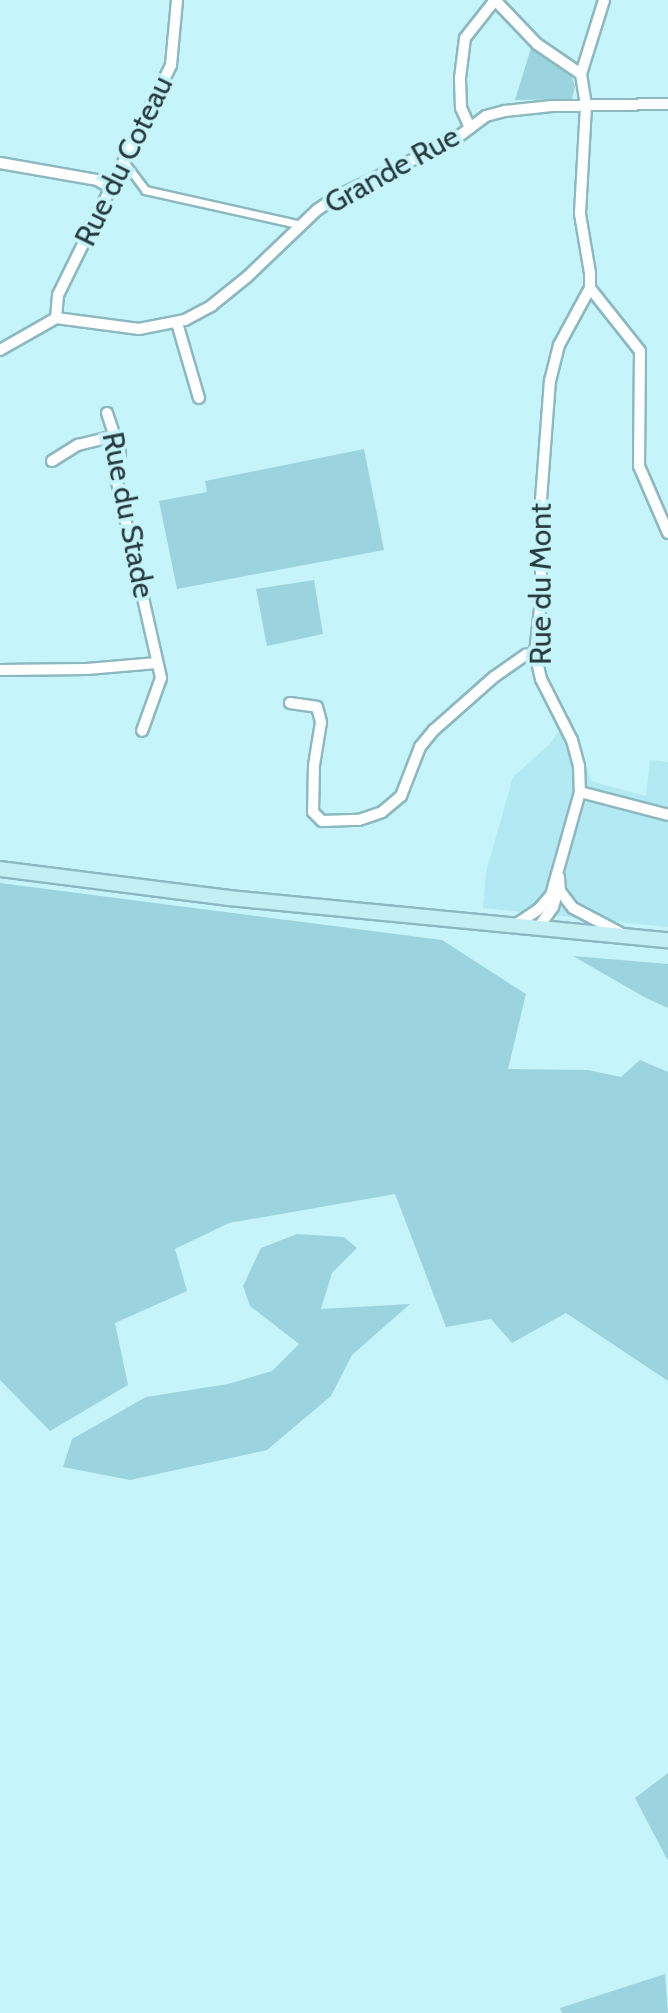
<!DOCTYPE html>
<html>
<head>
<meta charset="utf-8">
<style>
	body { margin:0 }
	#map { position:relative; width:668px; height:2013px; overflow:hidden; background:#c6f4fb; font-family:Cabin,sans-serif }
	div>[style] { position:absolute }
	.built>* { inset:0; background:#b2e9f2 }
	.green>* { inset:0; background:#9bd4de }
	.roads { filter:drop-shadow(2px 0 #8cb8c0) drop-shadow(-2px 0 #8cb8c0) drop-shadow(0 2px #8cb8c0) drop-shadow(0 -2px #8cb8c0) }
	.pedestrian>* { height:7px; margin:-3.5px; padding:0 3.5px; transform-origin:3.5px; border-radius:3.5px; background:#fff }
	.minor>* { height:10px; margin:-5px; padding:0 5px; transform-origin:5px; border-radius:5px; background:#fff }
	.secondary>* { height:14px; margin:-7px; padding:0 7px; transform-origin:7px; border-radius:7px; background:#c3eff5 }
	span { translate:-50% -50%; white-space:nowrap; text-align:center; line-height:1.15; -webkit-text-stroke:8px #c6f4fb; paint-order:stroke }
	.street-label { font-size:30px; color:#26393c }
</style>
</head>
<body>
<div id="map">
	<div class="built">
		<i style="clip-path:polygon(570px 716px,591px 781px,646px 796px,650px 760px,668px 762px,668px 927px,483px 908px,486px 872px,513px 777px,550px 744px)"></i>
	</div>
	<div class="green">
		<i style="clip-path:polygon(531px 48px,570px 71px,575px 87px,572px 99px,515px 100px)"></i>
		<i style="clip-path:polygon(364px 449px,384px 550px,177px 589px,159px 501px,207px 492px,205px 481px)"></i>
		<i style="clip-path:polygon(314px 580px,323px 634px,267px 646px,256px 589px)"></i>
		<i style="clip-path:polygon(0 883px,442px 940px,526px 994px,508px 1069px,588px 1070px,621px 1077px,640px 1060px,668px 1072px,668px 1381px,566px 1313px,512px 1343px,491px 1319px,446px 1327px,395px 1194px,229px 1223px,175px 1249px,187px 1291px,115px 1323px,128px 1385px,50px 1431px,0 1380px)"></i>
		<i style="clip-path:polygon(573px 956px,668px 964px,668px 1008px,644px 997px)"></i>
		<i style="clip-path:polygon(297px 1234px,344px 1237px,357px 1248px,332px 1273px,321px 1309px,410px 1304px,352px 1355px,331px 1396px,267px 1450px,130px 1480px,63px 1467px,72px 1439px,146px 1397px,228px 1384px,272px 1371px,299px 1344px,250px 1306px,243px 1286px,261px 1248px)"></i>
		<i style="clip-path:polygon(668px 1773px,668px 1861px,635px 1798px)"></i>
		<i style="clip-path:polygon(665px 1974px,668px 2013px,562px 2013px,560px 2008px)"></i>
	</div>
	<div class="roads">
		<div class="pedestrian">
			<i style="left:125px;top:163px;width:34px;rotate:53deg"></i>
			<i style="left:145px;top:190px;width:160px;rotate:12.6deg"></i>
		</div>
		<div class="minor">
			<i style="left:581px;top:74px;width:77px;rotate:-72.7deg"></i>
			<i style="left:470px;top:128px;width:22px;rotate:-114deg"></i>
			<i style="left:461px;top:108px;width:30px;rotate:-92deg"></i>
			<i style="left:460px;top:78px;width:40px;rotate:-82.9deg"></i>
			<i style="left:465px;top:38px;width:48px;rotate:-51.7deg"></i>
			<i style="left:495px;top:0;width:61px;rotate:46.3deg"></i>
			<i style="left:537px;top:44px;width:53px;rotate:34.3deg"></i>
			<i style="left:581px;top:74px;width:32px;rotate:81deg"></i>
			<i style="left:586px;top:106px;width:108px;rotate:93.2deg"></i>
			<i style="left:580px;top:214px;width:60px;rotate:80.4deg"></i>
			<i style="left:590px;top:273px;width:15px;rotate:90deg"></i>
			<i style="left:590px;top:288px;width:65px;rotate:118.5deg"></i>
			<i style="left:559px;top:345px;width:36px;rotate:104deg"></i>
			<i style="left:550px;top:380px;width:119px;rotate:94.3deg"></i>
			<i style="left:541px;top:499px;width:101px;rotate:90deg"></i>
			<i style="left:541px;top:600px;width:53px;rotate:96.5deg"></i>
			<i style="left:535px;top:653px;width:27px;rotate:77deg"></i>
			<i style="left:541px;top:679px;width:68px;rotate:63.1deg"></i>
			<i style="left:572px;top:740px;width:27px;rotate:75deg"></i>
			<i style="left:579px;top:766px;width:26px;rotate:88deg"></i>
			<i style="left:580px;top:792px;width:107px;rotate:105.7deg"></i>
			<i style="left:551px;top:895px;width:18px;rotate:131deg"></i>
			<i style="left:539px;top:909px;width:25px;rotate:146deg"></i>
			<i style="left:0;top:163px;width:98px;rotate:9.9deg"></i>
			<i style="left:97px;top:180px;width:16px;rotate:30deg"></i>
			<i style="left:590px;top:288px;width:80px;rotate:51.6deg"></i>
			<i style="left:640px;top:351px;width:115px;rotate:90.5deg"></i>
			<i style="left:639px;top:466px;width:73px;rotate:66.6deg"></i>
			<i style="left:56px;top:318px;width:84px;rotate:7.5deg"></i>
			<i style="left:139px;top:329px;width:47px;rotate:-11.1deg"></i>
			<i style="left:185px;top:320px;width:30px;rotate:-28deg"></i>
			<i style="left:211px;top:306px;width:46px;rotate:-38.9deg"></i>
			<i style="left:247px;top:277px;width:97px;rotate:-43.7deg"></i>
			<i style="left:317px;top:210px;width:25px;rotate:-34deg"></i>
			<i style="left:338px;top:196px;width:129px;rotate:-25.8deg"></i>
			<i style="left:454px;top:140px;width:40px;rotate:-37deg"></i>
			<i style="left:486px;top:116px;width:20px;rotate:-15deg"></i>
			<i style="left:505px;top:111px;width:47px;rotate:-6.1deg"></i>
			<i style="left:552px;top:106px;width:116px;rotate:-1deg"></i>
			<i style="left:56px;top:318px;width:23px;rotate:-85deg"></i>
			<i style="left:58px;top:295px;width:256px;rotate:-63.8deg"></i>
			<i style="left:171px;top:65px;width:65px;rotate:-84.7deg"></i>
			<i style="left:177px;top:323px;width:78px;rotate:73.7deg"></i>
			<i style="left:0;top:350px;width:64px;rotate:-29.7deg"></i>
			<i style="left:107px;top:413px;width:41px;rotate:71.6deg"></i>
			<i style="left:120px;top:452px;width:26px;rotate:99deg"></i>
			<i style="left:116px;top:478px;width:205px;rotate:77.3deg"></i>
			<i style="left:161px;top:678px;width:56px;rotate:109.7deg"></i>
			<i style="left:52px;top:461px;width:31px;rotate:-32deg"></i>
			<i style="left:78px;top:445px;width:38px;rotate:-14deg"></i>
			<i style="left:0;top:670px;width:87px;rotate:-0.7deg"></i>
			<i style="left:87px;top:669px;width:70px;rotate:-4.9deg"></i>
			<i style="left:290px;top:703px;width:27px;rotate:8deg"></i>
			<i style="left:317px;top:707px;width:16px;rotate:75deg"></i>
			<i style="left:321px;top:722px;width:44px;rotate:99.2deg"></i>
			<i style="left:314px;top:765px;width:47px;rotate:91.2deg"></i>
			<i style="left:313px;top:812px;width:13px;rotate:45deg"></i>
			<i style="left:322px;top:821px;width:37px;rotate:-2deg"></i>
			<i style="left:359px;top:820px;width:24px;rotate:-19deg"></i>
			<i style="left:382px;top:812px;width:25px;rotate:-40deg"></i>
			<i style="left:401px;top:796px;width:53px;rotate:-68.8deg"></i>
			<i style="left:420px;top:747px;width:22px;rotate:-51deg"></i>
			<i style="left:434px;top:730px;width:80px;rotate:-41.5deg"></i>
			<i style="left:494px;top:677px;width:39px;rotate:-35deg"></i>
			<i style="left:526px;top:655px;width:9px;rotate:-13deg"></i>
			<i style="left:580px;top:792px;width:91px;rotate:14.6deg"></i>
			<i style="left:559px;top:877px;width:14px;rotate:86deg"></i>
			<i style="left:560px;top:891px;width:21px;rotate:53deg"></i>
			<i style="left:573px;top:908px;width:52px;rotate:27.6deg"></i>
			<i style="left:540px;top:925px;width:22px;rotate:-54deg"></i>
			<i style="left:553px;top:907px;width:19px;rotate:-74deg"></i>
		</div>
		<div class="secondary">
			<i style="left:0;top:869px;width:230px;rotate:7.2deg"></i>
			<i style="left:228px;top:898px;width:442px;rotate:5.5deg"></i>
		</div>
	</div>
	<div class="street-label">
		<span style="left:124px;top:161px;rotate:-64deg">Rue du Coteau</span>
		<span style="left:392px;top:170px;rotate:-29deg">Grande Rue</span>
		<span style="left:128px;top:515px;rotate:79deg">Rue du Stade</span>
		<span style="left:541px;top:584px;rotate:-90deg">Rue du Mont</span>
	</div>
</div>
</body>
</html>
